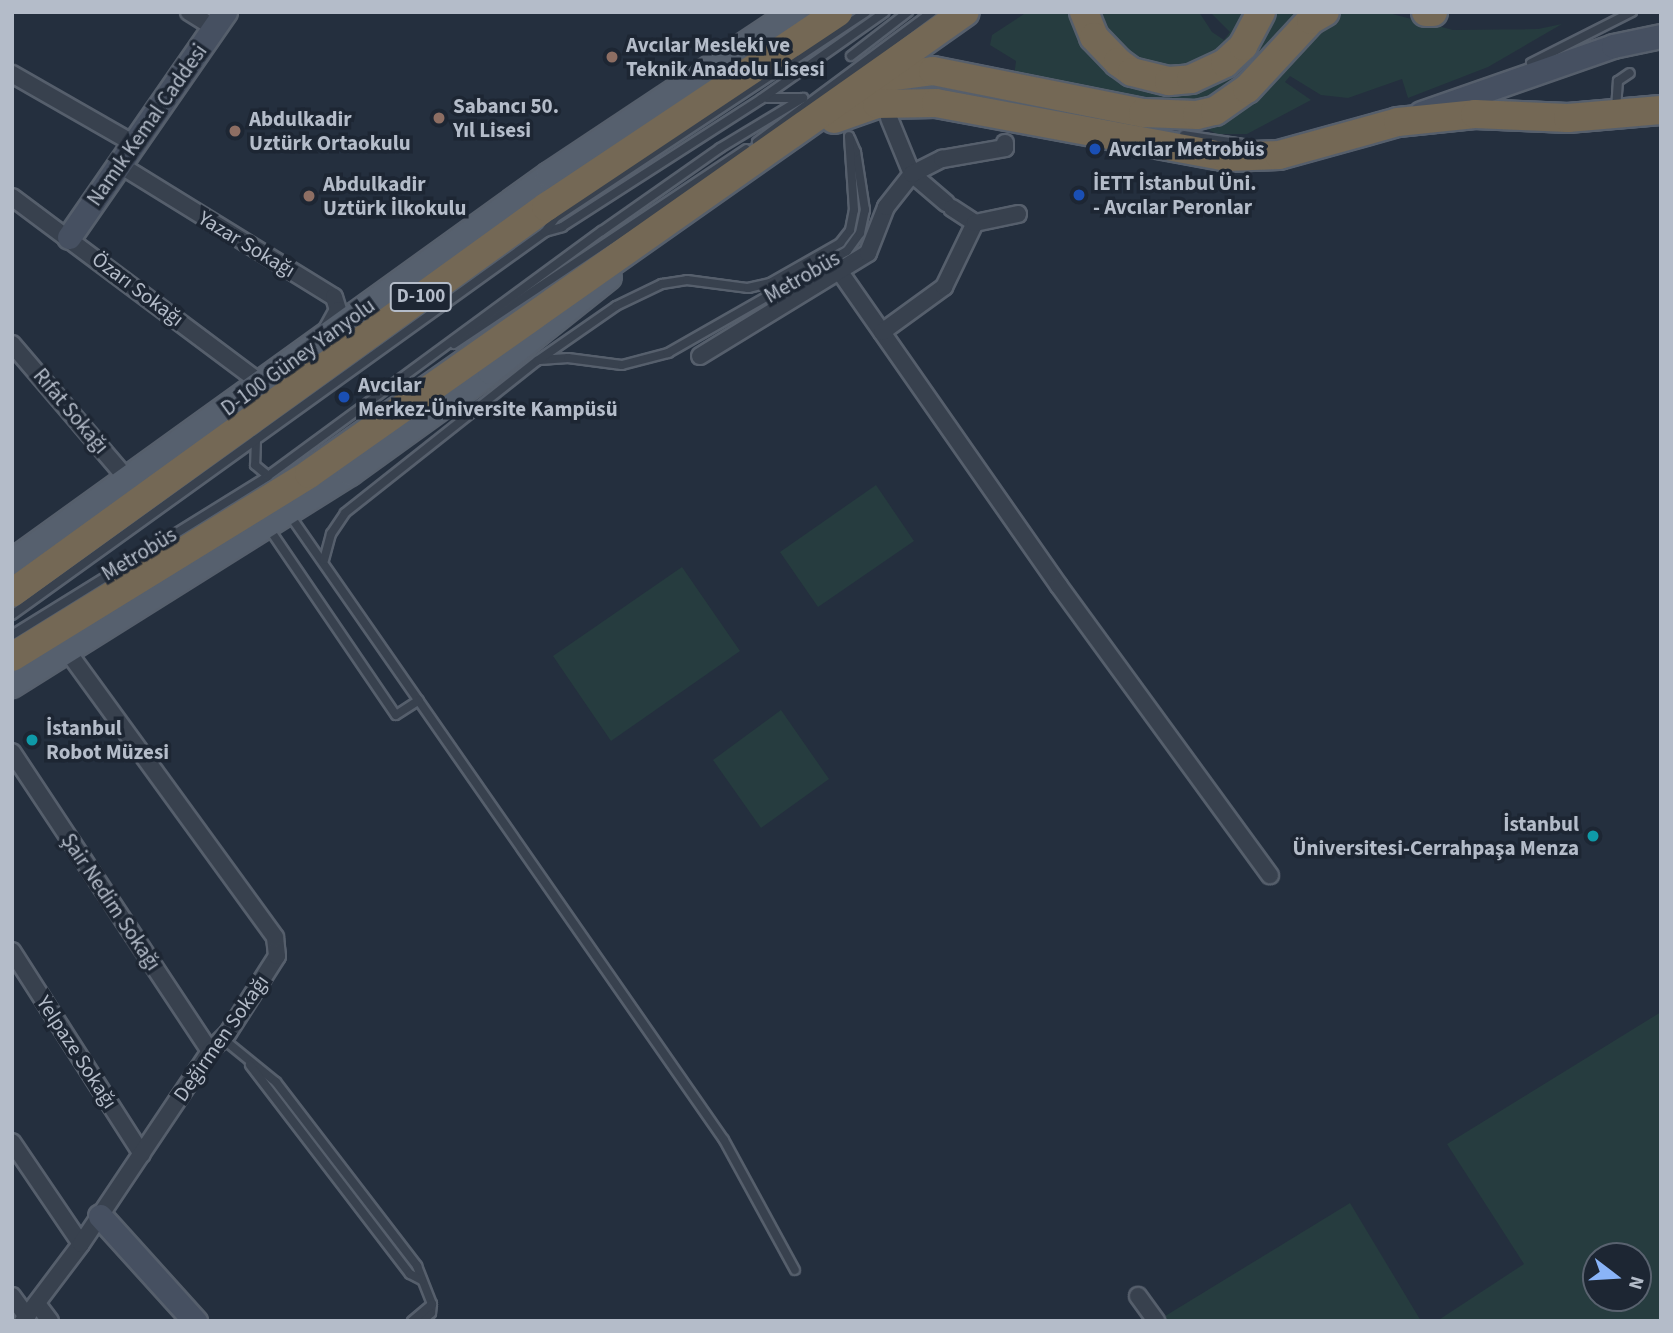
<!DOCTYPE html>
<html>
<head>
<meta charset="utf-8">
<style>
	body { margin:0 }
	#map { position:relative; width:1673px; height:1333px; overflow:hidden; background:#242f3e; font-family:"Source Sans 3",sans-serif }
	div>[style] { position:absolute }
	.green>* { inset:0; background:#263c3f }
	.roads { filter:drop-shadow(2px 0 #565f6c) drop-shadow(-2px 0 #565f6c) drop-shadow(0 2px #565f6c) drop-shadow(0 -2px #565f6c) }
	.lane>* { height:8px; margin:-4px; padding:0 4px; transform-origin:4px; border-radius:4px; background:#38414e }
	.street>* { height:16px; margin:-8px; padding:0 8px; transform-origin:8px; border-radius:8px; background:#38414e }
	.secondary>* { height:23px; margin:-11.5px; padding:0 11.5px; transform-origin:11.5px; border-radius:11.5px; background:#465061 }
	.primary>* { height:24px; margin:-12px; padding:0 12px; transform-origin:12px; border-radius:12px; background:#56606e }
	.highway>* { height:28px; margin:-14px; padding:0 14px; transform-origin:14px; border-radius:14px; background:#746855 }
	.dots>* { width:19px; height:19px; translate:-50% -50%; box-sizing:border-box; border:4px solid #1d2633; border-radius:50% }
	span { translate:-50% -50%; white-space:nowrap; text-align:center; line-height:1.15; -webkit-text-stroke:7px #1d2633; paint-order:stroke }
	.shield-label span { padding:2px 5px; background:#1d2633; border:2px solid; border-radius:5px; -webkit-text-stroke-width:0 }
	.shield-label { font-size:19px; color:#b4bcc9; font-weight:700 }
	.poi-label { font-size:21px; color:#b4bcc9; font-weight:700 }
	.left { translate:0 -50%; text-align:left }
	.right { translate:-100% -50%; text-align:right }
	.street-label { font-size:21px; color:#b4bcc9 }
	.frame { position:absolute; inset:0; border:14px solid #b4bcc9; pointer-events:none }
	.north { position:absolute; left:1582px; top:1242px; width:70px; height:70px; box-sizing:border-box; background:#1d2633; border:2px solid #59626f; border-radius:50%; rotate:107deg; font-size:19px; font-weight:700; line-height:28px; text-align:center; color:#b4bcc9 }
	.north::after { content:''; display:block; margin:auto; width:24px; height:32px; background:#8ab4f8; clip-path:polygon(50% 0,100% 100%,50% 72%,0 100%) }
</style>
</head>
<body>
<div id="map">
	<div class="green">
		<i style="clip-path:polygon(1027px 12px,1071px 12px,1075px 33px,1086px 47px,1192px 88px,1270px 12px,1306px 12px,1213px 102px,1169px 108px,1014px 76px,1016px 61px,990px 45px,992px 35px)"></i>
		<i style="clip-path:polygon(1094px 12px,1199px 12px,1212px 32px,1224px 40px,1230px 32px,1210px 12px,1249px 12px,1227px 48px,1190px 68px,1166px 70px,1142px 64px,1107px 34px)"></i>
		<i style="clip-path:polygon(1385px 12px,1453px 30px,1538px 29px,1562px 24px,1488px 67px,1408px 98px,1402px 79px,1348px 98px,1321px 95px,1290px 76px,1285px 82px,1311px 100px,1247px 134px,1217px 134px,1199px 125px,1317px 25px,1343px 13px)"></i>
		<i style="clip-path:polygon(876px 485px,914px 541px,818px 607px,780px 552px)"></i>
		<i style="clip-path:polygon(682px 567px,740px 651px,611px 741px,553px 656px)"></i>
		<i style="clip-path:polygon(781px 710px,829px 779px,761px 828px,713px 760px)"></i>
		<i style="clip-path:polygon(evenodd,1661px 1012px,1661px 1321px,1437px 1321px,1524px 1264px,1447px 1144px,1661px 1012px,1596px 1256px,1638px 1256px,1638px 1298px,1596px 1298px,1596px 1256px)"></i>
		<i style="clip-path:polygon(1350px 1203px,1421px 1321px,1157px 1321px)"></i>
	</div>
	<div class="roads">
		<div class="lane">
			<i style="left:851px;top:56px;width:72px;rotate:-37.7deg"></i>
			<i style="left:1531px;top:63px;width:113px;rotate:-26.8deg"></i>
			<i style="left:767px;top:98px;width:36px"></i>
			<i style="left:1616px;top:109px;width:28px;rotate:-86deg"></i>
			<i style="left:1618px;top:81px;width:14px;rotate:-34deg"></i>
			<i style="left:1184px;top:135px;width:61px;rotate:8.5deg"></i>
			<i style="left:757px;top:142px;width:218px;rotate:-36.6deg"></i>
			<i style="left:545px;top:232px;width:18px;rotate:-16deg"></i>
			<i style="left:562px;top:227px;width:237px;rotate:-32.7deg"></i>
			<i style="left:761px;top:99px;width:151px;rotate:-35.1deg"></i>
			<i style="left:454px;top:344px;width:351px;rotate:-33.7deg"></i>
			<i style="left:540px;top:360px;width:28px;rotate:-4deg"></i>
			<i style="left:568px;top:358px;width:54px;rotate:7.4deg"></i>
			<i style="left:622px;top:365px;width:48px;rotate:-14.6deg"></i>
			<i style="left:668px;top:353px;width:206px;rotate:-29.7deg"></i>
			<i style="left:847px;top:251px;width:22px;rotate:-54deg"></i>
			<i style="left:860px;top:233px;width:24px;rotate:-78deg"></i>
			<i style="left:865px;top:210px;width:59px;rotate:-98.8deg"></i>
			<i style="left:856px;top:152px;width:15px;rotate:-113deg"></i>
			<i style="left:256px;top:440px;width:25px;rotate:92deg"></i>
			<i style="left:255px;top:465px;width:17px;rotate:40deg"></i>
			<i style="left:289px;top:514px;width:762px;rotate:55.21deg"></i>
			<i style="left:724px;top:1140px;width:148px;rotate:61.4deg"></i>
			<i style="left:268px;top:527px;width:227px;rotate:55.8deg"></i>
			<i style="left:396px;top:715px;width:27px;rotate:-33deg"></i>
			<i style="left:324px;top:560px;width:27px;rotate:-75deg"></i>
			<i style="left:331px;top:534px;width:25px;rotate:-56deg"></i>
			<i style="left:345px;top:513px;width:245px;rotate:-38.4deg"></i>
			<i style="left:537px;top:361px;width:96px;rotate:-34.8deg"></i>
			<i style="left:616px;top:306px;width:51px;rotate:-25.6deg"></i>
			<i style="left:662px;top:284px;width:25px;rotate:-9deg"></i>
			<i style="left:687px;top:280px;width:62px;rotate:7.5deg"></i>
			<i style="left:748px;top:288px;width:23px;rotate:-13deg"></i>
			<i style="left:770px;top:283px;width:81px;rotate:-29.7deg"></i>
			<i style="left:840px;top:243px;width:16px;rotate:-52deg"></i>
			<i style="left:850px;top:230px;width:20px;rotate:-79deg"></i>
			<i style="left:854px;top:210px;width:74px;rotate:-93.9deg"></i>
			<i style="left:12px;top:615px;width:656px;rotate:-35.7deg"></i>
			<i style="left:545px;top:232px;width:17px;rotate:-54deg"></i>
			<i style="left:555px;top:218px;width:373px;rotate:-33.5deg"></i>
			<i style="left:12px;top:635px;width:301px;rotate:-31.8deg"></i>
			<i style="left:268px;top:476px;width:414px;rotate:-36.3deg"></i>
			<i style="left:602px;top:231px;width:144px;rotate:-35.1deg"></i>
			<i style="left:720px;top:148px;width:97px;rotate:-31.1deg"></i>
			<i style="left:223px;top:1039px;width:68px;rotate:39.1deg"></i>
			<i style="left:276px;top:1082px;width:232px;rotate:52.5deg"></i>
			<i style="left:417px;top:1266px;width:41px;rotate:68.5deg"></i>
			<i style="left:432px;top:1304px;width:9px;rotate:96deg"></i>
			<i style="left:431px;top:1313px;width:12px;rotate:138deg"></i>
			<i style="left:250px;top:1065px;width:263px;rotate:52.6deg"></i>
			<i style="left:410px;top:1274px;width:13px;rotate:27deg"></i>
			<i style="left:412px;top:1321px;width:26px;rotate:-40deg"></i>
		</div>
		<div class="street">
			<i style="left:189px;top:12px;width:31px;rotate:32deg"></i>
			<i style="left:12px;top:74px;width:141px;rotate:29.8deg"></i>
			<i style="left:889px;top:118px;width:61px;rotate:67.7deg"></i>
			<i style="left:912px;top:174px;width:45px;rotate:40.5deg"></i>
			<i style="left:120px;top:165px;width:251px;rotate:31.7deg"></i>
			<i style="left:334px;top:297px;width:14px;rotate:73deg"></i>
			<i style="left:338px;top:310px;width:25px;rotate:119deg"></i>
			<i style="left:12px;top:197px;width:312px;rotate:36.8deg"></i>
			<i style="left:952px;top:208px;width:27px;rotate:33deg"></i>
			<i style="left:840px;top:272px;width:383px;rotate:55.1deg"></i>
			<i style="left:1059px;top:586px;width:358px;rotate:53.9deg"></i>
			<i style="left:882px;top:332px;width:77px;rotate:-36deg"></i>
			<i style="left:944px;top:287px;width:71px;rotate:-64.2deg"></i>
			<i style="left:975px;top:223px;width:44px;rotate:-11.8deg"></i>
			<i style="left:12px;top:344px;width:179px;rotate:49.5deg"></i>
			<i style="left:700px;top:356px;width:197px;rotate:-31.5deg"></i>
			<i style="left:868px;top:253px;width:49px;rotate:-68.6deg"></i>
			<i style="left:886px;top:207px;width:42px;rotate:-51.8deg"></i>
			<i style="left:912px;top:174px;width:34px;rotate:-27deg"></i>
			<i style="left:942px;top:159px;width:64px;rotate:-9.9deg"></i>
			<i style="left:1005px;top:148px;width:5px;rotate:-90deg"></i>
			<i style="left:12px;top:752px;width:359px;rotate:56.5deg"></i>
			<i style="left:12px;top:951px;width:241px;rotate:57.4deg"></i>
			<i style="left:12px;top:1142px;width:123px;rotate:55.9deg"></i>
			<i style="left:12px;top:1296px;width:26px;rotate:54deg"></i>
			<i style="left:1138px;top:1296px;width:31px;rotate:54deg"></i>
			<i style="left:38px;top:1305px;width:20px;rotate:53deg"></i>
			<i style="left:23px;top:1321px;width:96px;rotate:-53deg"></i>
			<i style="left:81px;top:1244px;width:232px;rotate:-56.2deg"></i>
			<i style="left:210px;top:1051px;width:25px;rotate:-45deg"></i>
			<i style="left:228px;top:1033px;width:91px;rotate:-57.5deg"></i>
			<i style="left:277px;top:956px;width:19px;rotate:-96deg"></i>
			<i style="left:275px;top:937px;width:354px;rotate:-126deg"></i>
		</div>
		<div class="secondary">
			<i style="left:1421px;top:113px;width:203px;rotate:-19.2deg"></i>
			<i style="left:1613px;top:46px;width:49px;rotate:-11.8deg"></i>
			<i style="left:69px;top:237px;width:274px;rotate:-55.3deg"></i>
			<i style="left:100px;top:1216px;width:142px;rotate:47.9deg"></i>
		</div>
		<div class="primary">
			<i style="left:12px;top:562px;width:662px;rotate:-35.78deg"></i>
			<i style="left:549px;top:175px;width:294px;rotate:-33.6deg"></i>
			<i style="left:12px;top:685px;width:399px;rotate:-32.1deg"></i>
			<i style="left:350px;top:473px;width:173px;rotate:-35.8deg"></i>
			<i style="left:490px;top:372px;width:152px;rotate:-38.6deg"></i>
		</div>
		<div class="highway">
			<i style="left:1084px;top:12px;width:27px;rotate:68deg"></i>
			<i style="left:1094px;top:37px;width:35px;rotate:46deg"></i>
			<i style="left:1118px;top:62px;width:17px;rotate:36deg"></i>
			<i style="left:1132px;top:72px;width:38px;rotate:14deg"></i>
			<i style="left:1169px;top:81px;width:22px;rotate:-5deg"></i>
			<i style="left:1191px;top:79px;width:38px;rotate:-25deg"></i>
			<i style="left:1225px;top:63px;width:25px;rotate:-43deg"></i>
			<i style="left:1243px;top:46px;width:38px;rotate:-62deg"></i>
			<i style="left:1426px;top:12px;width:7px"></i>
			<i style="left:879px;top:78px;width:54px;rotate:-7.4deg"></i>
			<i style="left:933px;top:71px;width:214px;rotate:11.3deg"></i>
			<i style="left:1143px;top:113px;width:54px;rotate:2.1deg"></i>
			<i style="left:1197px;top:115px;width:18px;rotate:-13deg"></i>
			<i style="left:1215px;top:111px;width:39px;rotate:-35deg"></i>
			<i style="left:1247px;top:89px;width:94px;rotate:-47.2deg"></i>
			<i style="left:1311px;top:20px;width:16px;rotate:-30deg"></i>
			<i style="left:834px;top:119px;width:46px;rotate:-19.2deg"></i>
			<i style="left:877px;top:104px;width:59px;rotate:-1deg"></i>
			<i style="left:936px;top:103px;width:296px;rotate:10.5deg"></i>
			<i style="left:1227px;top:157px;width:52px;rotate:-2.2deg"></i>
			<i style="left:1279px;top:155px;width:123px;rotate:-15.5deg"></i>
			<i style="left:1398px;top:122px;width:77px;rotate:-5.9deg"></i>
			<i style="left:1475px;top:114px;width:93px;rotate:2.5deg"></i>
			<i style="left:1568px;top:118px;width:93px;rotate:-4.9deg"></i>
			<i style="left:12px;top:593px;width:659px;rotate:-35.86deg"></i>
			<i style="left:546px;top:207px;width:351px;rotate:-33.7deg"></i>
			<i style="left:12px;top:657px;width:349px;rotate:-31.6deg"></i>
			<i style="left:309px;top:474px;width:802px;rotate:-35.16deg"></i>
		</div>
	</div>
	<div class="dots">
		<i style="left:612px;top:57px;background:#8d6e63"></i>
		<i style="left:439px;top:118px;background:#8d6e63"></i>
		<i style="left:235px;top:131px;background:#8d6e63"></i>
		<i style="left:1095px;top:149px;background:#1a4fb4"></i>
		<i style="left:1079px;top:195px;background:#1a4fb4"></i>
		<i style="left:309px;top:196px;background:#8d6e63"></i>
		<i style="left:344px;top:397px;background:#1a4fb4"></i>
		<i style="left:32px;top:740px;background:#0f9aa8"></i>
		<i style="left:1593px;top:836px;background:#0f9aa8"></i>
	</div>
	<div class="shield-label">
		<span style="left:421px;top:297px">D-100</span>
	</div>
	<div class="poi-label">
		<span class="left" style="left:626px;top:57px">Avcılar Mesleki ve<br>Teknik Anadolu Lisesi</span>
		<span class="left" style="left:453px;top:118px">Sabancı 50.<br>Yıl Lisesi</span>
		<span class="left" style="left:249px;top:131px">Abdulkadir<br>Uztürk Ortaokulu</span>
		<span class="left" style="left:1109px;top:149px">Avcılar Metrobüs</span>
		<span class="left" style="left:1093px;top:195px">İETT İstanbul Üni.<br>- Avcılar Peronlar</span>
		<span class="left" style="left:323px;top:196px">Abdulkadir<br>Uztürk İlkokulu</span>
		<span class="left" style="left:358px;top:397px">Avcılar<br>Merkez-Üniversite Kampüsü</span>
		<span class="left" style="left:46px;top:740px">İstanbul<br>Robot Müzesi</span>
		<span class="right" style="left:1579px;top:836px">İstanbul<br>Üniversitesi-Cerrahpaşa Menza</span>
	</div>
	<div class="street-label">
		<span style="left:147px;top:125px;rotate:-55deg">Namık Kemal Caddesi</span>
		<span style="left:247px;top:244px;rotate:31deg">Yazar Sokağı</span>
		<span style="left:802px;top:277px;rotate:-30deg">Metrobüs</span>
		<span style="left:138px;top:289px;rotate:37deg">Özarı Sokağı</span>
		<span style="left:298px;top:357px;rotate:-36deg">D-100 Güney Yanyolu</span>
		<span style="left:71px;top:411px;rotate:50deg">Rıfat Sokağı</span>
		<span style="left:139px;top:554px;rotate:-31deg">Metrobüs</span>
		<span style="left:111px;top:902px;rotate:56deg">Şair Nedim Sokağı</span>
		<span style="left:221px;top:1038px;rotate:-55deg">Değirmen Sokağı</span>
		<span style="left:77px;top:1052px;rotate:57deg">Yelpaze Sokağı</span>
	</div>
	<div class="frame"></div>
	<div class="north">N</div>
</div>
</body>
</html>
